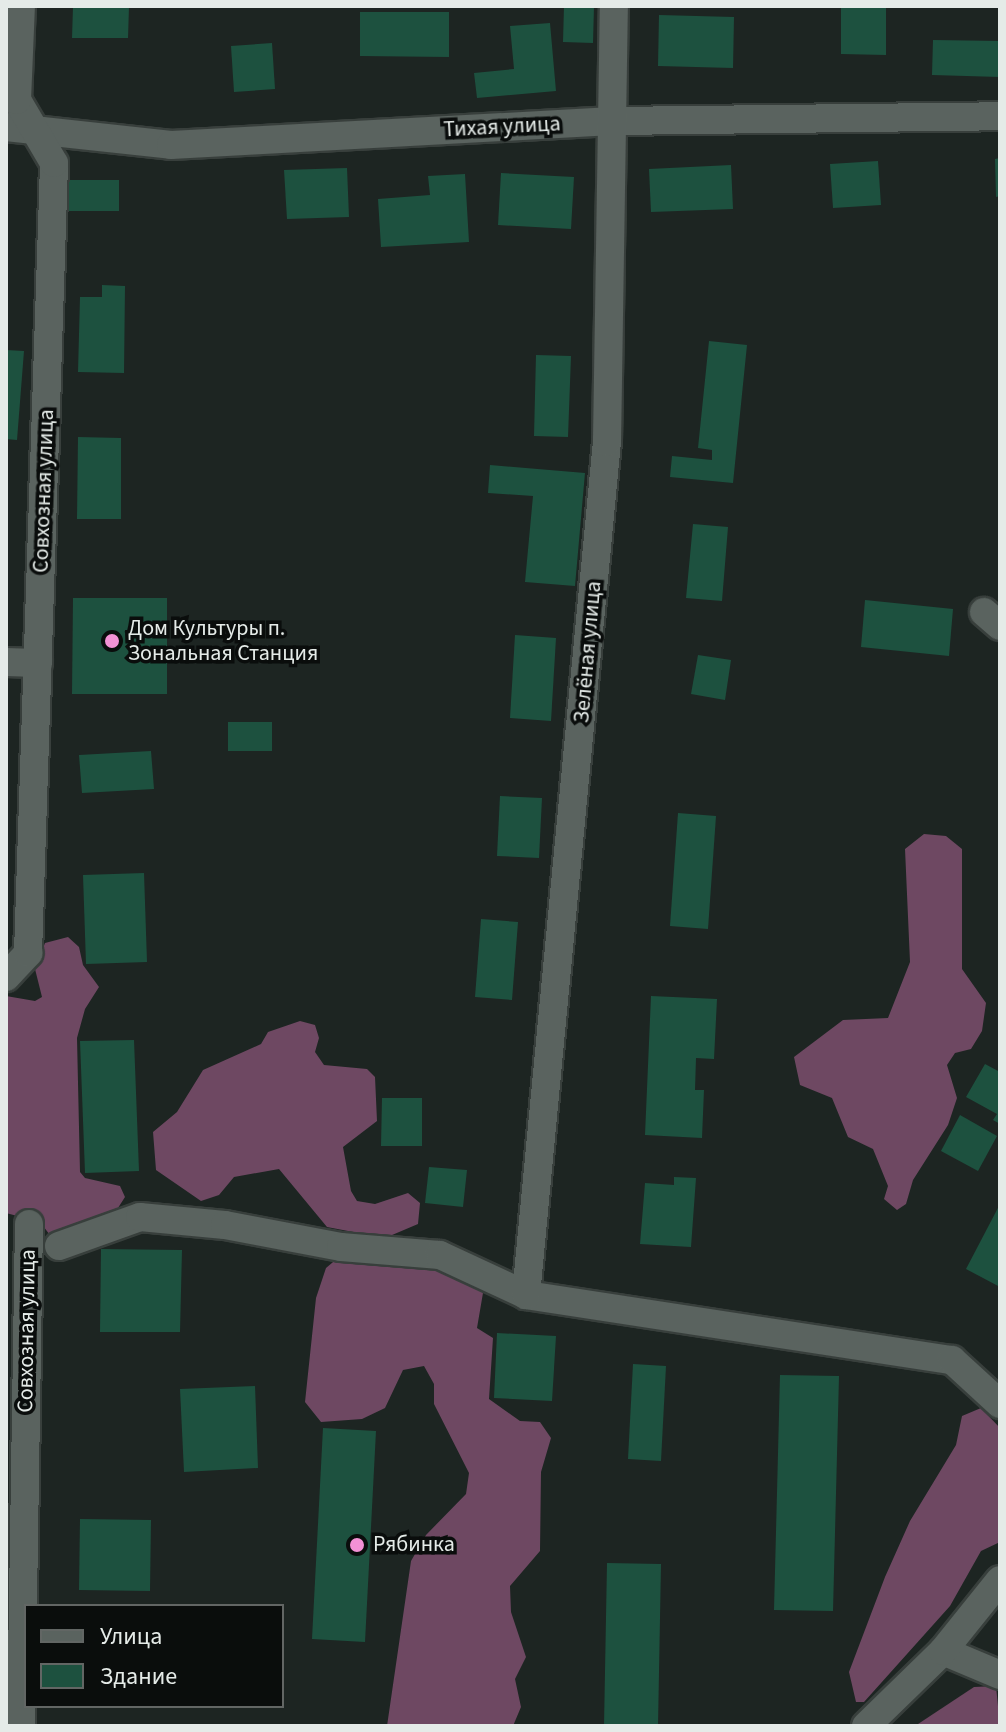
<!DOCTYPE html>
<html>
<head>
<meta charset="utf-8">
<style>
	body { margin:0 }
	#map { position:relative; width:1006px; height:1732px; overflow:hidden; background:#1d2522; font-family:"Source Sans 3",sans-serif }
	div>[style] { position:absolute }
	.forest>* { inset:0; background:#6e4862 }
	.building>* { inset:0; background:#1d513f }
	.roads { filter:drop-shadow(2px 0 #383f3c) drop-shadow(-2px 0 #383f3c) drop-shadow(0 2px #383f3c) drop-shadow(0 -2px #383f3c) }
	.minor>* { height:28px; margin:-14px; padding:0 14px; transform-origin:14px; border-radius:14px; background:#5a635f }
	.dots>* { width:22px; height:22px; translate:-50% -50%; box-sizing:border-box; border:4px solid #0a0d0c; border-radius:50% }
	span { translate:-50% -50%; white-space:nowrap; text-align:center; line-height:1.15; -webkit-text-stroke:7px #0a0d0c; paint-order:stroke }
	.street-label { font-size:22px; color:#e5ebe8 }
	.poi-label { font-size:22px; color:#e5ebe8 }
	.left { translate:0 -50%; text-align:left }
	.frame { position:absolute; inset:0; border:8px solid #e5ebe8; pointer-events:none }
	.legend { position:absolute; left:24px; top:1604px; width:260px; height:104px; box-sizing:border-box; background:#0a0d0c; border:2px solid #626664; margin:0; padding:10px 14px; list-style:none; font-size:24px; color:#e5ebe8 }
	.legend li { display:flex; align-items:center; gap:16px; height:40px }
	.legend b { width:40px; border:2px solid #626664 }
</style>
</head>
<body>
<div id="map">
	<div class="forest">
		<i style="clip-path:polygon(924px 834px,946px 836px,962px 849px,962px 969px,986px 1003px,982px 1031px,971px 1049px,955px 1053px,947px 1065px,957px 1098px,948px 1125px,913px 1180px,906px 1204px,897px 1210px,884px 1199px,888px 1186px,873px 1149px,848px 1137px,832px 1098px,800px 1085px,794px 1057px,843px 1020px,888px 1018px,910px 962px,905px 849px)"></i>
		<i style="clip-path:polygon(68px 937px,79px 947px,83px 965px,99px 987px,85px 1009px,77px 1038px,80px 1172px,85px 1178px,120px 1186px,125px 1197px,109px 1222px,53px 1239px,40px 1222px,6px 1213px,6px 996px,35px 1001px,42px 997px,35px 969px,45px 943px)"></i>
		<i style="clip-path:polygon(300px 1021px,315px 1025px,319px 1038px,315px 1052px,324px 1065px,367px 1069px,375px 1077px,377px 1121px,343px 1147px,351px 1191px,357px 1201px,375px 1204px,408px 1193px,420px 1203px,418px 1224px,385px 1238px,327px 1227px,279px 1169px,234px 1177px,219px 1195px,201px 1201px,156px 1170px,153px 1132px,177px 1112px,203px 1070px,261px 1044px,268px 1032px)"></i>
		<i style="clip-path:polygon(339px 1257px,430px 1261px,473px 1278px,483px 1293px,477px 1328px,493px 1338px,489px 1399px,520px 1421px,540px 1422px,551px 1438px,541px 1472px,540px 1551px,510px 1586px,511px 1612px,526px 1657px,515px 1679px,521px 1707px,513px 1726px,387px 1726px,411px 1561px,426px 1535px,466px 1494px,469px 1473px,434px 1404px,434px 1384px,424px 1366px,403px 1370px,385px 1408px,362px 1419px,321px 1422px,305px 1402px,316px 1298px,326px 1268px)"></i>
		<i style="clip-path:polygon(981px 1408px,1000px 1428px,1000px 1542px,981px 1551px,950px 1606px,864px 1702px,856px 1702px,849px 1672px,885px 1577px,910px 1521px,956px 1445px,962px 1416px)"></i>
		<i style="clip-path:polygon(996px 1686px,1000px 1726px,915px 1726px,974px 1687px)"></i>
	</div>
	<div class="building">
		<i style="clip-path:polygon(73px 6px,129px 6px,128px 38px,72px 38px)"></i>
		<i style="clip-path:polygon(564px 6px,594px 6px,593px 43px,563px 42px)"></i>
		<i style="clip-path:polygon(841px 6px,886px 6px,886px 55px,841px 54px)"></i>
		<i style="clip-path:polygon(360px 12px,449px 12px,449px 57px,360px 56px)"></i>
		<i style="clip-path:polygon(659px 15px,734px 17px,733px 68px,658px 66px)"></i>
		<i style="clip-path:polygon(550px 23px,556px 91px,477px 98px,474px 73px,514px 69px,510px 26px)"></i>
		<i style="clip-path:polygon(933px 40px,1000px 41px,1000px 77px,932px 75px)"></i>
		<i style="clip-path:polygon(272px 43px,275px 89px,234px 92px,231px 46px)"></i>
		<i style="clip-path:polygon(1000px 158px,1000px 196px,996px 197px,995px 159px)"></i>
		<i style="clip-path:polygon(878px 161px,881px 205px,833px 208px,830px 164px)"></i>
		<i style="clip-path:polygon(731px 165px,733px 209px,651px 212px,649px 169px)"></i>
		<i style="clip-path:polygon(347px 168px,349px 217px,287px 219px,284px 170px)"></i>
		<i style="clip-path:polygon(501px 173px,574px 177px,571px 229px,498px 225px)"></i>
		<i style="clip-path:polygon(465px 174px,469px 242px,381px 247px,378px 199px,430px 195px,428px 176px)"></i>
		<i style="clip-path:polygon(69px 180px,119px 180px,119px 211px,69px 211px)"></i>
		<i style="clip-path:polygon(102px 285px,125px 286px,124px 373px,78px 372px,80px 297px,102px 297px)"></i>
		<i style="clip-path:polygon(709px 341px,747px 345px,733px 483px,670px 477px,672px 456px,712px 460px,712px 450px,698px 448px)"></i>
		<i style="clip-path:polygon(6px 350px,24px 351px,17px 440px,6px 439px)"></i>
		<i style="clip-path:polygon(536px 355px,571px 356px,568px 437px,534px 436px)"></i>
		<i style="clip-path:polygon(78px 437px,121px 438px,121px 519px,77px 519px)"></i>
		<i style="clip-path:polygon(490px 465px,585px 473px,575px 586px,525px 582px,533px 496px,488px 493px)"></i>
		<i style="clip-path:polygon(693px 524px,728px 527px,722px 601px,686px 598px)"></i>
		<i style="clip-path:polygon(73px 598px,167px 598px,167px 694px,72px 694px)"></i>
		<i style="clip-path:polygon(865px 600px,953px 609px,949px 656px,861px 647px)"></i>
		<i style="clip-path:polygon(515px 635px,556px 638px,551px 721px,510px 718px)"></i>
		<i style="clip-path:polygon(698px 655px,731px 660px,725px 700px,691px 694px)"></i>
		<i style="clip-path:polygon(228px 722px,272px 722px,272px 751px,228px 751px)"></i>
		<i style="clip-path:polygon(151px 751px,154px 789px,82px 793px,79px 755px)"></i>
		<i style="clip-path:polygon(500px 796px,542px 798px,539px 858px,497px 856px)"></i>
		<i style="clip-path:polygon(678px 813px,716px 816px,708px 929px,670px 926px)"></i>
		<i style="clip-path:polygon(144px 873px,147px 962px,86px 964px,83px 875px)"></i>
		<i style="clip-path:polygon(481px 919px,518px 922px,512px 1000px,475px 997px)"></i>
		<i style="clip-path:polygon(651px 996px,717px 999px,714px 1059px,696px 1058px,695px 1090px,704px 1090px,702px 1138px,645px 1135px)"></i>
		<i style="clip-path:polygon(134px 1040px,139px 1171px,85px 1173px,80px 1041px)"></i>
		<i style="clip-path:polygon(985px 1064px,1000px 1072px,1000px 1124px,993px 1120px,997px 1114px,966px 1097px)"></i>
		<i style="clip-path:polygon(382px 1098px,422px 1098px,422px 1146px,381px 1146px)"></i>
		<i style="clip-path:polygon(960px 1115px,997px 1136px,978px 1171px,941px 1151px)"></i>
		<i style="clip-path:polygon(429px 1167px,467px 1170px,463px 1207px,425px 1203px)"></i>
		<i style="clip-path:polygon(674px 1177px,696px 1178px,691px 1247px,640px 1244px,645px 1183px,674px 1185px)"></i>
		<i style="clip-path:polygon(1000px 1204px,1000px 1287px,966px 1269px)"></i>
		<i style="clip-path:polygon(101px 1249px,182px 1250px,180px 1332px,100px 1332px)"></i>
		<i style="clip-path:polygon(497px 1333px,556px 1336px,552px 1401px,494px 1398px)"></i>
		<i style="clip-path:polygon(633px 1364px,666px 1366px,661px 1461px,628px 1459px)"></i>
		<i style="clip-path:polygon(780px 1375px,839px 1376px,833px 1611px,774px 1610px)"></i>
		<i style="clip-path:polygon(255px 1386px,258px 1468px,184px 1472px,180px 1389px)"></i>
		<i style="clip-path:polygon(323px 1428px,376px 1431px,365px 1642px,312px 1639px)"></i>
		<i style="clip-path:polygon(80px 1519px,151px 1520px,150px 1591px,79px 1590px)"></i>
		<i style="clip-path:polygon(607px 1563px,661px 1564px,658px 1726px,604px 1726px)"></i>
	</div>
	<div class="roads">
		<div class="minor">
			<i style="left:6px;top:127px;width:166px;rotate:6.2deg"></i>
			<i style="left:171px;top:145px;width:442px;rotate:-3.1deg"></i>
			<i style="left:612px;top:121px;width:388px;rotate:-0.7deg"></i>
			<i style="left:984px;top:612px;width:21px;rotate:41deg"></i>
			<i style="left:6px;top:662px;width:32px;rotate:2deg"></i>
			<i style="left:6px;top:977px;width:33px;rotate:-47deg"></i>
			<i style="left:28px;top:953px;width:790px;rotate:-88.11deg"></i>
			<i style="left:54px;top:163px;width:73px;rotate:-120.4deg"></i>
			<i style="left:17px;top:100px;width:94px;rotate:-87.6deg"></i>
			<i style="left:59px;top:1246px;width:86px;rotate:-19.7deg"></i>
			<i style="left:140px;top:1217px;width:85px;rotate:5.4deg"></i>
			<i style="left:225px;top:1225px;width:118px;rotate:10.7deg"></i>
			<i style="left:341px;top:1247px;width:99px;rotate:4.6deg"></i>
			<i style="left:440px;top:1255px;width:95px;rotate:24.9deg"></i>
			<i style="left:526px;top:1295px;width:431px;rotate:8.7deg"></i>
			<i style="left:952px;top:1360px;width:65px;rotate:42.5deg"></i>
			<i style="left:526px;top:1295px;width:857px;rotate:-84.58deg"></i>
			<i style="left:607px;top:442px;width:436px;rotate:-89.1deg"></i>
			<i style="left:943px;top:1651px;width:62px;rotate:22.8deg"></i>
			<i style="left:21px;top:1726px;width:502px;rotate:-89.09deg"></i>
			<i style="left:866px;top:1726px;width:107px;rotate:-44.2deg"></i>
			<i style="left:943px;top:1651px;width:91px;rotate:-51.2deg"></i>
		</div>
	</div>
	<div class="dots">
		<i style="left:112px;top:641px;background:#f391d5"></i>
		<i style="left:357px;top:1545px;background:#f391d5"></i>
	</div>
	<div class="street-label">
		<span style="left:502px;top:127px;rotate:-3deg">Тихая улица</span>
		<span style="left:44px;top:491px;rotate:-88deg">Совхозная улица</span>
		<span style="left:588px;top:652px;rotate:-85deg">Зелёная улица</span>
		<span style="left:27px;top:1331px;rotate:-89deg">Совхозная улица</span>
	</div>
	<div class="poi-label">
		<span class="left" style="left:128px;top:641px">Дом Культуры п.<br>Зональная Станция</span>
		<span class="left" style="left:373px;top:1545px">Рябинка</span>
	</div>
	<div class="frame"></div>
	<ul class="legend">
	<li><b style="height:10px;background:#5a635f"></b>Улица</li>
	<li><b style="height:22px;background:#1d513f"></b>Здание</li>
	</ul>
</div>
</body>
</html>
